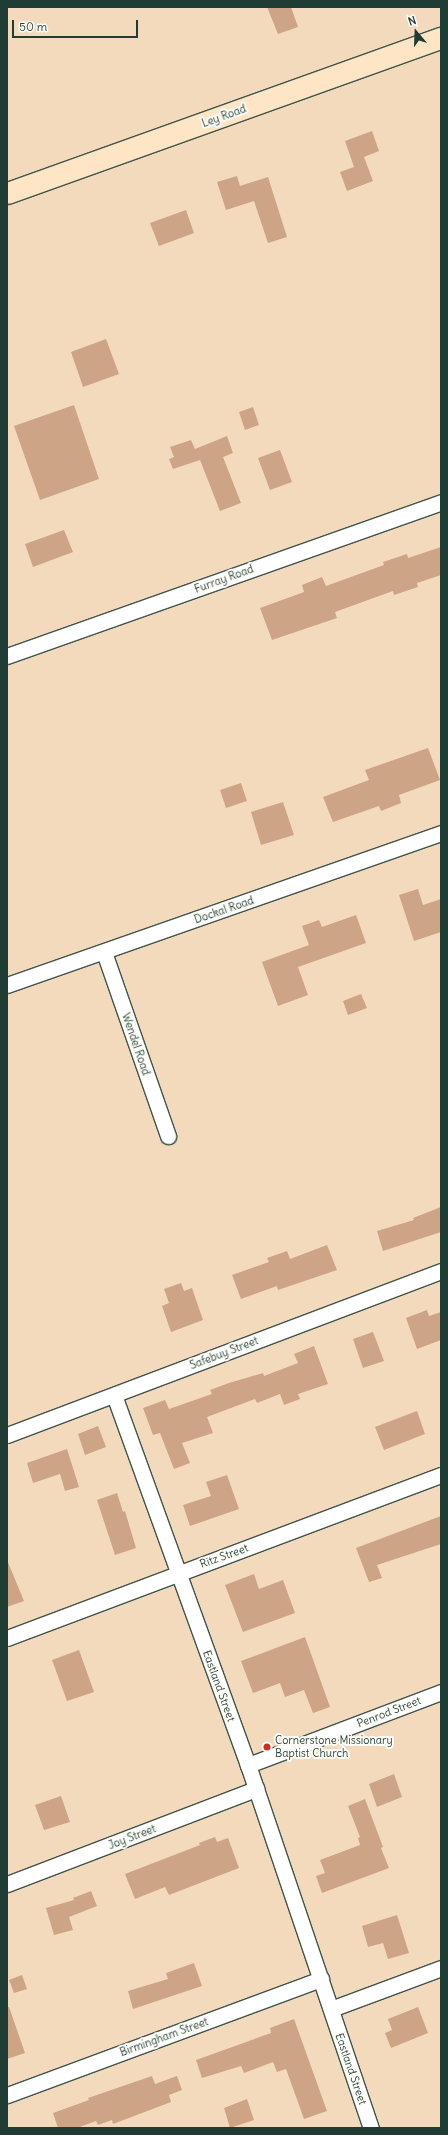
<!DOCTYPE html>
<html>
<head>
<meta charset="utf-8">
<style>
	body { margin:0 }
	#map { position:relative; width:448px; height:2135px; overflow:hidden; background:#f4dabd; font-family:Delius,sans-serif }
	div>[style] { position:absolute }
	.building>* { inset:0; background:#cda485 }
	.roads { filter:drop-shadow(1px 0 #3f5549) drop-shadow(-1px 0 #3f5549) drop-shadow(0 1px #3f5549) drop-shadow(0 -1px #3f5549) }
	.street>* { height:15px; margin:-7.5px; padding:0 7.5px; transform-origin:7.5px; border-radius:7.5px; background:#fff }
	.secondary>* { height:21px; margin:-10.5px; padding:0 10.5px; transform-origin:10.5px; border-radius:10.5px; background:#fde5c5 }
	.dots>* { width:11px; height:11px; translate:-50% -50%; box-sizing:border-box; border:2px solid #fdfcf7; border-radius:50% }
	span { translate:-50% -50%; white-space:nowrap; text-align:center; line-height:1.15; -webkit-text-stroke:4px #fdfcf7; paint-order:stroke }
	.street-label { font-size:11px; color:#1f3d34 }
	.poi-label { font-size:11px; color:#1f3d34 }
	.left { translate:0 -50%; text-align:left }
	.frame { position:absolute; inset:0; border:8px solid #1f3d34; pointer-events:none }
	.north { position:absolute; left:396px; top:12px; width:40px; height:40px; -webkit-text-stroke:3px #fdfcf7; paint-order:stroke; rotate:341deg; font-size:11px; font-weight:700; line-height:16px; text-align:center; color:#1f3d34 }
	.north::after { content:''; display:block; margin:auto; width:14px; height:18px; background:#1f3d34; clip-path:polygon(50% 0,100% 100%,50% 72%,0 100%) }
	.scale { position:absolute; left:12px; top:20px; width:126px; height:18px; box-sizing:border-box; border:2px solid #1f3d34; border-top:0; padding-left:5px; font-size:12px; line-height:14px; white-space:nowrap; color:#1f3d34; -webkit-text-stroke:3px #fdfcf7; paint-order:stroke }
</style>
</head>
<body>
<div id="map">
	<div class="building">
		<i style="clip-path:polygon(267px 7px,291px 7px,298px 27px,278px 34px)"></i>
		<i style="clip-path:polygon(372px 131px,379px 151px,364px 157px,373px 181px,347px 191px,340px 172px,354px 167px,345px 141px)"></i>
		<i style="clip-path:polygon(237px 176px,240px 186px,268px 177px,287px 237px,268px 243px,254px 201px,226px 210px,217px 182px)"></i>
		<i style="clip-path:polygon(186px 210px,194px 233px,159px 246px,150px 223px)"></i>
		<i style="clip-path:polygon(106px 339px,119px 374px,83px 387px,71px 352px)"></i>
		<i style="clip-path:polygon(74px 405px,99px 479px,40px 500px,14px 426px)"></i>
		<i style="clip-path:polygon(253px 407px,259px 425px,245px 430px,239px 412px)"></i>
		<i style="clip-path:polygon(227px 436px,233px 453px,223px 457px,241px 503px,220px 511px,200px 460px,173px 469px,169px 459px,174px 457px,170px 447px,191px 440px,195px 449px)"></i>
		<i style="clip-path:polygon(280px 450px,292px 482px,270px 490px,258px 458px)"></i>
		<i style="clip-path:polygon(64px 530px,73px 552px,33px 567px,25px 544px)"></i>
		<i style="clip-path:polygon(441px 547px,441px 575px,417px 583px,418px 587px,394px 595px,393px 591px,335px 612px,337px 618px,272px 640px,260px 608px,304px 592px,302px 585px,322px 577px,326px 586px,384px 565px,383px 562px,407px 554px,408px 558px)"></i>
		<i style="clip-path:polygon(428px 748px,440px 780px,399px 795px,401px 803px,381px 811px,379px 806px,333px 822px,323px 797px,369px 780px,365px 770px)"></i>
		<i style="clip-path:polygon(241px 783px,247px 801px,226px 808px,220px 790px)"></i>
		<i style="clip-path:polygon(283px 802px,294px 835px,261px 845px,251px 812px)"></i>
		<i style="clip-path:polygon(418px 889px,423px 905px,441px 899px,441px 932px,414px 941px,399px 895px)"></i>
		<i style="clip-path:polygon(356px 915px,366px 943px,298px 967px,308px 995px,278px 1006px,262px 962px,309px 945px,302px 926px,319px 920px,322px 927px)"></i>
		<i style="clip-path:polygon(361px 994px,367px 1008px,348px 1015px,343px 1001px)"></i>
		<i style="clip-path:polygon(441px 1207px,441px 1232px,383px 1251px,377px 1231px,414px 1220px,413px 1218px)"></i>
		<i style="clip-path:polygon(327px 1245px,337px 1270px,278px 1290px,277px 1286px,241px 1299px,232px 1275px,269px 1262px,267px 1258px,287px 1251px,290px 1259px)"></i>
		<i style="clip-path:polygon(181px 1283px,184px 1291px,192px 1288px,203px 1320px,171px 1332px,162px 1306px,169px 1303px,164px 1289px)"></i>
		<i style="clip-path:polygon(427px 1310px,429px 1316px,441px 1312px,441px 1340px,417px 1349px,406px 1318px)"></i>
		<i style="clip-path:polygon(373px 1332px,384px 1361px,363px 1368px,353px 1339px)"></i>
		<i style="clip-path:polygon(314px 1346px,328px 1384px,298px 1394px,300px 1399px,284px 1405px,280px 1394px,257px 1403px,255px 1399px,207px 1417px,213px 1433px,182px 1443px,190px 1463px,174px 1469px,160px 1433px,153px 1435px,143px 1408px,165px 1400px,169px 1409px,212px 1394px,210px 1390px,229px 1383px,263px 1373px,264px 1376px,298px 1363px,294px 1354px)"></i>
		<i style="clip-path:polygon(417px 1411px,425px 1434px,384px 1450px,375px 1427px)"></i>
		<i style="clip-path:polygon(98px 1426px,106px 1447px,85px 1455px,78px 1434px)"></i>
		<i style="clip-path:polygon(67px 1449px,79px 1487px,65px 1491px,60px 1474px,33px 1483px,27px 1463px)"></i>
		<i style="clip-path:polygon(227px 1475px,239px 1509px,190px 1526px,183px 1505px,211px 1496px,206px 1482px)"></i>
		<i style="clip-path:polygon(117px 1493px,123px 1512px,125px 1511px,136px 1548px,115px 1555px,97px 1500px)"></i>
		<i style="clip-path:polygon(441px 1516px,441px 1544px,377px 1565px,382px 1578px,369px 1582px,356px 1548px)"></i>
		<i style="clip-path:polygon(7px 1560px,24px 1601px,7px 1607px)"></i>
		<i style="clip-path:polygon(254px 1574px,259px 1589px,283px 1580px,295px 1613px,243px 1632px,225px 1585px)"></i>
		<i style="clip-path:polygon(305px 1637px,330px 1707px,313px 1713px,304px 1690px,285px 1697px,280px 1683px,253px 1693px,241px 1661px)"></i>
		<i style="clip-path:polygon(79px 1650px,94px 1692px,67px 1701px,52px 1660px)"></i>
		<i style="clip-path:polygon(394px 1774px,402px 1797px,377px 1807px,369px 1784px)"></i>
		<i style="clip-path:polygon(61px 1796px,70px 1822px,44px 1830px,35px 1805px)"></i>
		<i style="clip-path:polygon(365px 1799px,383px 1847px,381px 1848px,389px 1868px,322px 1893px,316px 1876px,325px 1873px,320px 1860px,360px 1845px,358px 1838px,360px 1837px,348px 1806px)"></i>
		<i style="clip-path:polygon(215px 1837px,217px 1842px,228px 1838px,239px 1868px,169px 1895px,165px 1887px,135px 1899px,125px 1874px,200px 1845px,199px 1843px)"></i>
		<i style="clip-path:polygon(91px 1891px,97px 1906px,69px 1917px,73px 1930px,54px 1935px,46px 1908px,74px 1900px,73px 1898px)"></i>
		<i style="clip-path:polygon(397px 1915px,409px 1953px,388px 1959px,383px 1943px,368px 1947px,362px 1926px)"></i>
		<i style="clip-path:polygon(194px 1963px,202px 1986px,133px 2009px,128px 1991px,168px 1979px,166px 1973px)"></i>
		<i style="clip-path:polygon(22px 1975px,27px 1989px,14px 1993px,9px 1980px)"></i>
		<i style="clip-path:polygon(7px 2007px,9px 2007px,25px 2053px,7px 2059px)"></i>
		<i style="clip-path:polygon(418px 2007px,428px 2033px,391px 2048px,385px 2033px,392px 2030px,388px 2019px)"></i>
		<i style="clip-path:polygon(294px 2019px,327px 2111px,304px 2119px,286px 2069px,277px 2072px,273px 2062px,244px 2073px,241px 2066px,202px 2078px,196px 2060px,271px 2033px,270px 2028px)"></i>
		<i style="clip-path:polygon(152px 2076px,155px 2084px,177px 2076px,182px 2090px,169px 2095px,171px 2102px,113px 2124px,112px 2120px,98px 2125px,96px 2121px,77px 2128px,58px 2128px,53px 2113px,89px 2100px,88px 2098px)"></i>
		<i style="clip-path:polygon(247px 2099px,254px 2120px,230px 2128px,224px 2108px)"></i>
	</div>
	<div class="roads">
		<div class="street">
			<i style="left:7px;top:656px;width:461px;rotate:-19.5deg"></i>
			<i style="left:104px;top:952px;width:195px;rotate:70.8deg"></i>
			<i style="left:7px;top:985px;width:460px;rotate:-19.3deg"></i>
			<i style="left:114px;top:1395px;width:394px;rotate:70.1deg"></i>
			<i style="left:248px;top:1765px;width:383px;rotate:71.3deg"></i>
			<i style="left:7px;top:1435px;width:464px;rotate:-20.7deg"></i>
			<i style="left:7px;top:1638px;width:464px;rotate:-20.6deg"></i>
			<i style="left:248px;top:1765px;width:206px;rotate:-20.7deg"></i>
			<i style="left:7px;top:1884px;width:267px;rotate:-20.9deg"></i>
			<i style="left:331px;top:2009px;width:117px;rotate:-20.4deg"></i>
			<i style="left:7px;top:2095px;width:335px;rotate:-20.3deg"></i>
		</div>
		<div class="secondary">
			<i style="left:7px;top:193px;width:461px;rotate:-19.7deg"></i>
		</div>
	</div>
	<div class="dots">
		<i style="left:267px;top:1747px;background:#c8321e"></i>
	</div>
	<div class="street-label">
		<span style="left:224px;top:116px;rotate:-20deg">Ley Road</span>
		<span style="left:224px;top:579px;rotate:-20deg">Furray Road</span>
		<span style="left:224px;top:910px;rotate:-19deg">Dockal Road</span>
		<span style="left:136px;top:1044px;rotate:71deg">Wendel Road</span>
		<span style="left:224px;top:1353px;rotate:-21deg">Safebuy Street</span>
		<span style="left:224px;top:1556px;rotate:-20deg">Ritz Street</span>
		<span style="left:219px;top:1686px;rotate:70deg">Eastland Street</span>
		<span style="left:389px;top:1712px;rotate:-21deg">Penrod Street</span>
		<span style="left:132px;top:1837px;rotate:-21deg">Joy Street</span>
		<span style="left:164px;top:2037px;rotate:-20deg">Birmingham Street</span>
		<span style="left:351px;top:2069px;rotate:71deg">Eastland Street</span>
	</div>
	<div class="poi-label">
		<span class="left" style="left:275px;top:1747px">Cornerstone Missionary<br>Baptist Church</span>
	</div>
	<div class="frame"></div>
	<div class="north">N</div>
	<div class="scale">50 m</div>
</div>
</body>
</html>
